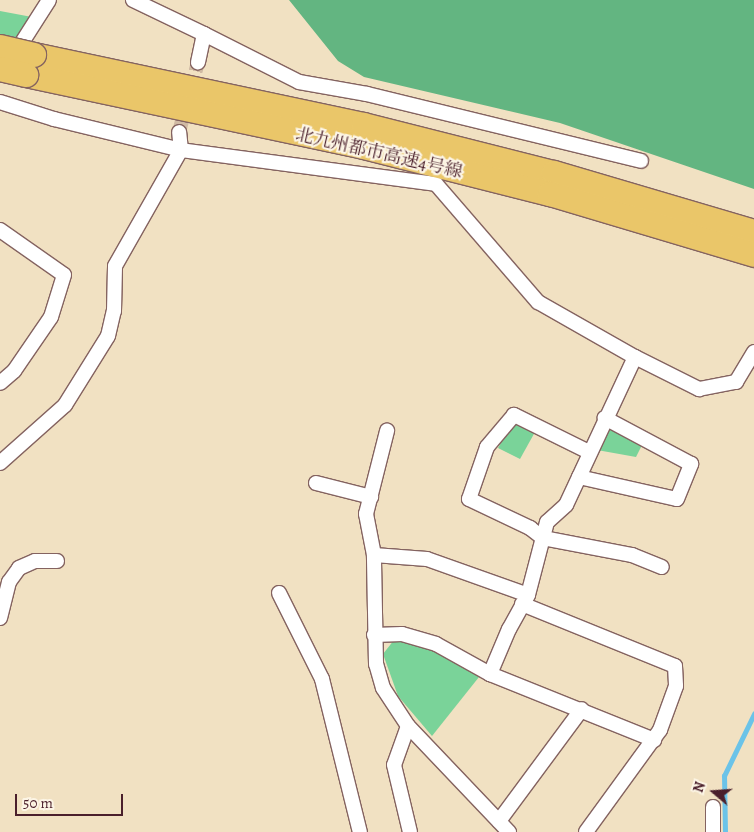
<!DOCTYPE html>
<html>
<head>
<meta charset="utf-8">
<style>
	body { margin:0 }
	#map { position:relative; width:754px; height:832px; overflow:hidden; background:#f1e1c2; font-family:Alegreya,"Noto Serif JP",serif }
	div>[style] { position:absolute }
	.green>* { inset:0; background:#7ad399 }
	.forest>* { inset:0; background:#63b581 }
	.stream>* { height:4.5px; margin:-2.25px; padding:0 2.25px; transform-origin:2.25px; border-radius:2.25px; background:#6bc3e8 }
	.minor-tunnel>* { height:14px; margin-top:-7px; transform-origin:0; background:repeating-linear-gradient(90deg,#d0baa4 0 14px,transparent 0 21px) }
	.roads { filter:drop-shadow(1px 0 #846360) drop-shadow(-1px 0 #846360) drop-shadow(0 1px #846360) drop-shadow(0 -1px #846360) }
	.minor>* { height:14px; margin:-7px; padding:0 7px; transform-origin:7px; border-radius:7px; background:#fff }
	.motorway>* { height:24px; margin:-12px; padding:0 12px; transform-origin:12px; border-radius:12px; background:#eac669 }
	.bridges { filter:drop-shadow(1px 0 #846360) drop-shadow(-1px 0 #846360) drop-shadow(0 1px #846360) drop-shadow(0 -1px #846360) }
	.motorway-bridge>* { height:24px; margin:-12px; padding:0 12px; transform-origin:12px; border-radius:12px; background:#eac669 }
	span { translate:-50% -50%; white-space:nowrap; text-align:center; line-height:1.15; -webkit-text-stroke:4.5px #fcf5e5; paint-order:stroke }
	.street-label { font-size:18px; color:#4a1f2b }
	.north { position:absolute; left:689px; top:767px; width:50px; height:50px; -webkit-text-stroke:4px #fcf5e5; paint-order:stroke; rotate:288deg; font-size:14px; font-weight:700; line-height:20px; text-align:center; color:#4a1f2b }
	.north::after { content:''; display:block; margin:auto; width:18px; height:22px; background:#4a1f2b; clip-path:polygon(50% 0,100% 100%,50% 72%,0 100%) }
	.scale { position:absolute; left:15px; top:794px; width:108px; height:22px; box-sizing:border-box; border:2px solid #4a1f2b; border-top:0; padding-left:6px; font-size:15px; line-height:18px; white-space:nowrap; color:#4a1f2b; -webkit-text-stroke:4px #fcf5e5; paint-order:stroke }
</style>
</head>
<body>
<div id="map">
	<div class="green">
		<i style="clip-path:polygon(0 11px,32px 17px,0 64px)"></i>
		<i style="clip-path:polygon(520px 423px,535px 432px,520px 459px,498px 448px,511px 425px)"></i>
		<i style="clip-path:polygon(612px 426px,643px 443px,636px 457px,597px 450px,607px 428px)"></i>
		<i style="clip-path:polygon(394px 640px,437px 650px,479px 677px,432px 736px,398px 696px,383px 654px)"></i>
	</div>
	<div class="forest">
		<i style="clip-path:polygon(289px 0,754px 0,754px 189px,560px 123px,364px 77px,338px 61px)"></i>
	</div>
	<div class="stream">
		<i style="left:725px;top:832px;width:56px;rotate:-91deg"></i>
		<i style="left:724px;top:776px;width:69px;rotate:-64.2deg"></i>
	</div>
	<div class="minor-tunnel">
		<i style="left:179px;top:132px;width:73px;rotate:-74.8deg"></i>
	</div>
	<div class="roads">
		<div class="minor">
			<i style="left:133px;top:0;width:79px;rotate:25.6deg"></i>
			<i style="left:204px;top:34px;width:29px;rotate:102deg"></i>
			<i style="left:204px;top:34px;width:106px;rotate:26.8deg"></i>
			<i style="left:299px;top:82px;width:69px;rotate:10deg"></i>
			<i style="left:367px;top:94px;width:282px;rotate:13.7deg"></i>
			<i style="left:14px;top:55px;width:65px;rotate:-57.5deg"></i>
			<i style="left:0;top:102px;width:57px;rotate:17.5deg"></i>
			<i style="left:54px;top:119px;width:131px;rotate:13.7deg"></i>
			<i style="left:181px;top:150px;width:257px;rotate:7.6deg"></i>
			<i style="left:436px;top:184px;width:156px;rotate:49.2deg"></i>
			<i style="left:538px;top:302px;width:112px;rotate:29.6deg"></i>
			<i style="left:635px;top:357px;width:72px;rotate:26.6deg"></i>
			<i style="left:699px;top:389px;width:38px;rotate:-11deg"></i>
			<i style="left:736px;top:382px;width:35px;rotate:-59deg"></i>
			<i style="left:0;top:230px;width:78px;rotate:35.1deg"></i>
			<i style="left:64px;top:275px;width:44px;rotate:107.2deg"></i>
			<i style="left:51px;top:317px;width:65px;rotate:124.4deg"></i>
			<i style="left:14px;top:371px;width:18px;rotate:139deg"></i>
			<i style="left:635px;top:357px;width:163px;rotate:115deg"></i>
			<i style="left:566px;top:505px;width:25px;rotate:138deg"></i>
			<i style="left:547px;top:522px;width:75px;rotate:104.6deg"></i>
			<i style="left:528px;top:595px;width:39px;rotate:119deg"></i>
			<i style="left:509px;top:629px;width:49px;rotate:112.9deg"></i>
			<i style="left:490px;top:674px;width:177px;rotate:21.9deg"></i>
			<i style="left:589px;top:452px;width:84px;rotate:-153.7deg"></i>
			<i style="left:514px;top:415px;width:42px;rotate:130.2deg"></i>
			<i style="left:487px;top:447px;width:55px;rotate:109.1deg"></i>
			<i style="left:469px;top:499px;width:68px;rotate:25.4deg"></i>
			<i style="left:530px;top:528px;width:16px;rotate:38deg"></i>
			<i style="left:543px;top:538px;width:91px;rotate:10.8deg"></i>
			<i style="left:632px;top:555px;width:32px;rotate:22deg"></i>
			<i style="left:0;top:463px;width:87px;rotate:-41.7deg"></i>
			<i style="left:65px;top:405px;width:81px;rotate:-58.1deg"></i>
			<i style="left:108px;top:336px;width:26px;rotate:-77deg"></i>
			<i style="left:114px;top:311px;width:45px;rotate:-88.7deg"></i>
			<i style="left:115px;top:266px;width:133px;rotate:-60.4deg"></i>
			<i style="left:181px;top:150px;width:18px;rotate:-96deg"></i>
			<i style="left:579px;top:477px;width:100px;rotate:12.7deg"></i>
			<i style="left:677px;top:499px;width:38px;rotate:-68deg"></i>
			<i style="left:691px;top:464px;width:98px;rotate:-151.9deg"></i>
			<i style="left:316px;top:483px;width:57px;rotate:14.3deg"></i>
			<i style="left:374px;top:555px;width:42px;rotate:-101deg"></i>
			<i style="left:366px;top:514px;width:86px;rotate:-75.8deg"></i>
			<i style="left:279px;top:593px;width:96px;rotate:63.4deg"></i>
			<i style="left:322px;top:679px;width:158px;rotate:76.1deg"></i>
			<i style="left:522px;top:604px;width:165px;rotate:22.1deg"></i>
			<i style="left:675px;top:666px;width:20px;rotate:87deg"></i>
			<i style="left:676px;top:686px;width:47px;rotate:110deg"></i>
			<i style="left:660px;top:730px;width:126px;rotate:126deg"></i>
			<i style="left:0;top:618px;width:37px;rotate:-76deg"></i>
			<i style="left:9px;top:582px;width:17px;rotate:-54deg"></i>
			<i style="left:19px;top:568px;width:17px;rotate:-24deg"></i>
			<i style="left:35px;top:561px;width:22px"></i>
			<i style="left:374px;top:635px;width:28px;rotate:-2deg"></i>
			<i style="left:402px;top:634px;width:35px;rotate:16deg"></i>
			<i style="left:436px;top:644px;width:62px;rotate:29.1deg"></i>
			<i style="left:408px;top:726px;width:41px;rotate:109.7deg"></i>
			<i style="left:394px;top:765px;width:69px;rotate:76.6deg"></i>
			<i style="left:499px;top:821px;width:139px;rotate:-53.5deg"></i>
			<i style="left:509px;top:832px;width:146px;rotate:-133.6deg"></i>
			<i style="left:408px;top:726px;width:45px;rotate:-123.3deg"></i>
			<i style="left:383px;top:688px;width:25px;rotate:-106deg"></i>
			<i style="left:376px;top:664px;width:109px;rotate:-91.1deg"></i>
			<i style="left:374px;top:555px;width:53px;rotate:4.3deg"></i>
			<i style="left:427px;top:559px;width:107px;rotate:19.6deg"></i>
			<i style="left:713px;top:832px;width:25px;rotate:-90deg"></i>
		</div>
		<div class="motorway">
			<i style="left:34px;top:55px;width:337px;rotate:12deg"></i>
			<i style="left:364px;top:125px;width:196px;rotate:14.2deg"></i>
			<i style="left:554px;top:173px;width:209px;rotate:16.4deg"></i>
			<i style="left:26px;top:75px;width:346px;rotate:12deg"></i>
			<i style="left:364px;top:147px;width:192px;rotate:14.2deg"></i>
			<i style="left:550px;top:194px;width:213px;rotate:16.6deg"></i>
		</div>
	</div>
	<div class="bridges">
		<div class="motorway-bridge">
			<i style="left:0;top:47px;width:35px;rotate:13deg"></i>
			<i style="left:0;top:69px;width:27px;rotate:13deg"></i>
		</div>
	</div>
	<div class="street-label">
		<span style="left:379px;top:153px;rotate:13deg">北九州都市高速4号線</span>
	</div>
	<div class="north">N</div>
	<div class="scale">50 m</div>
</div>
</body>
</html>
